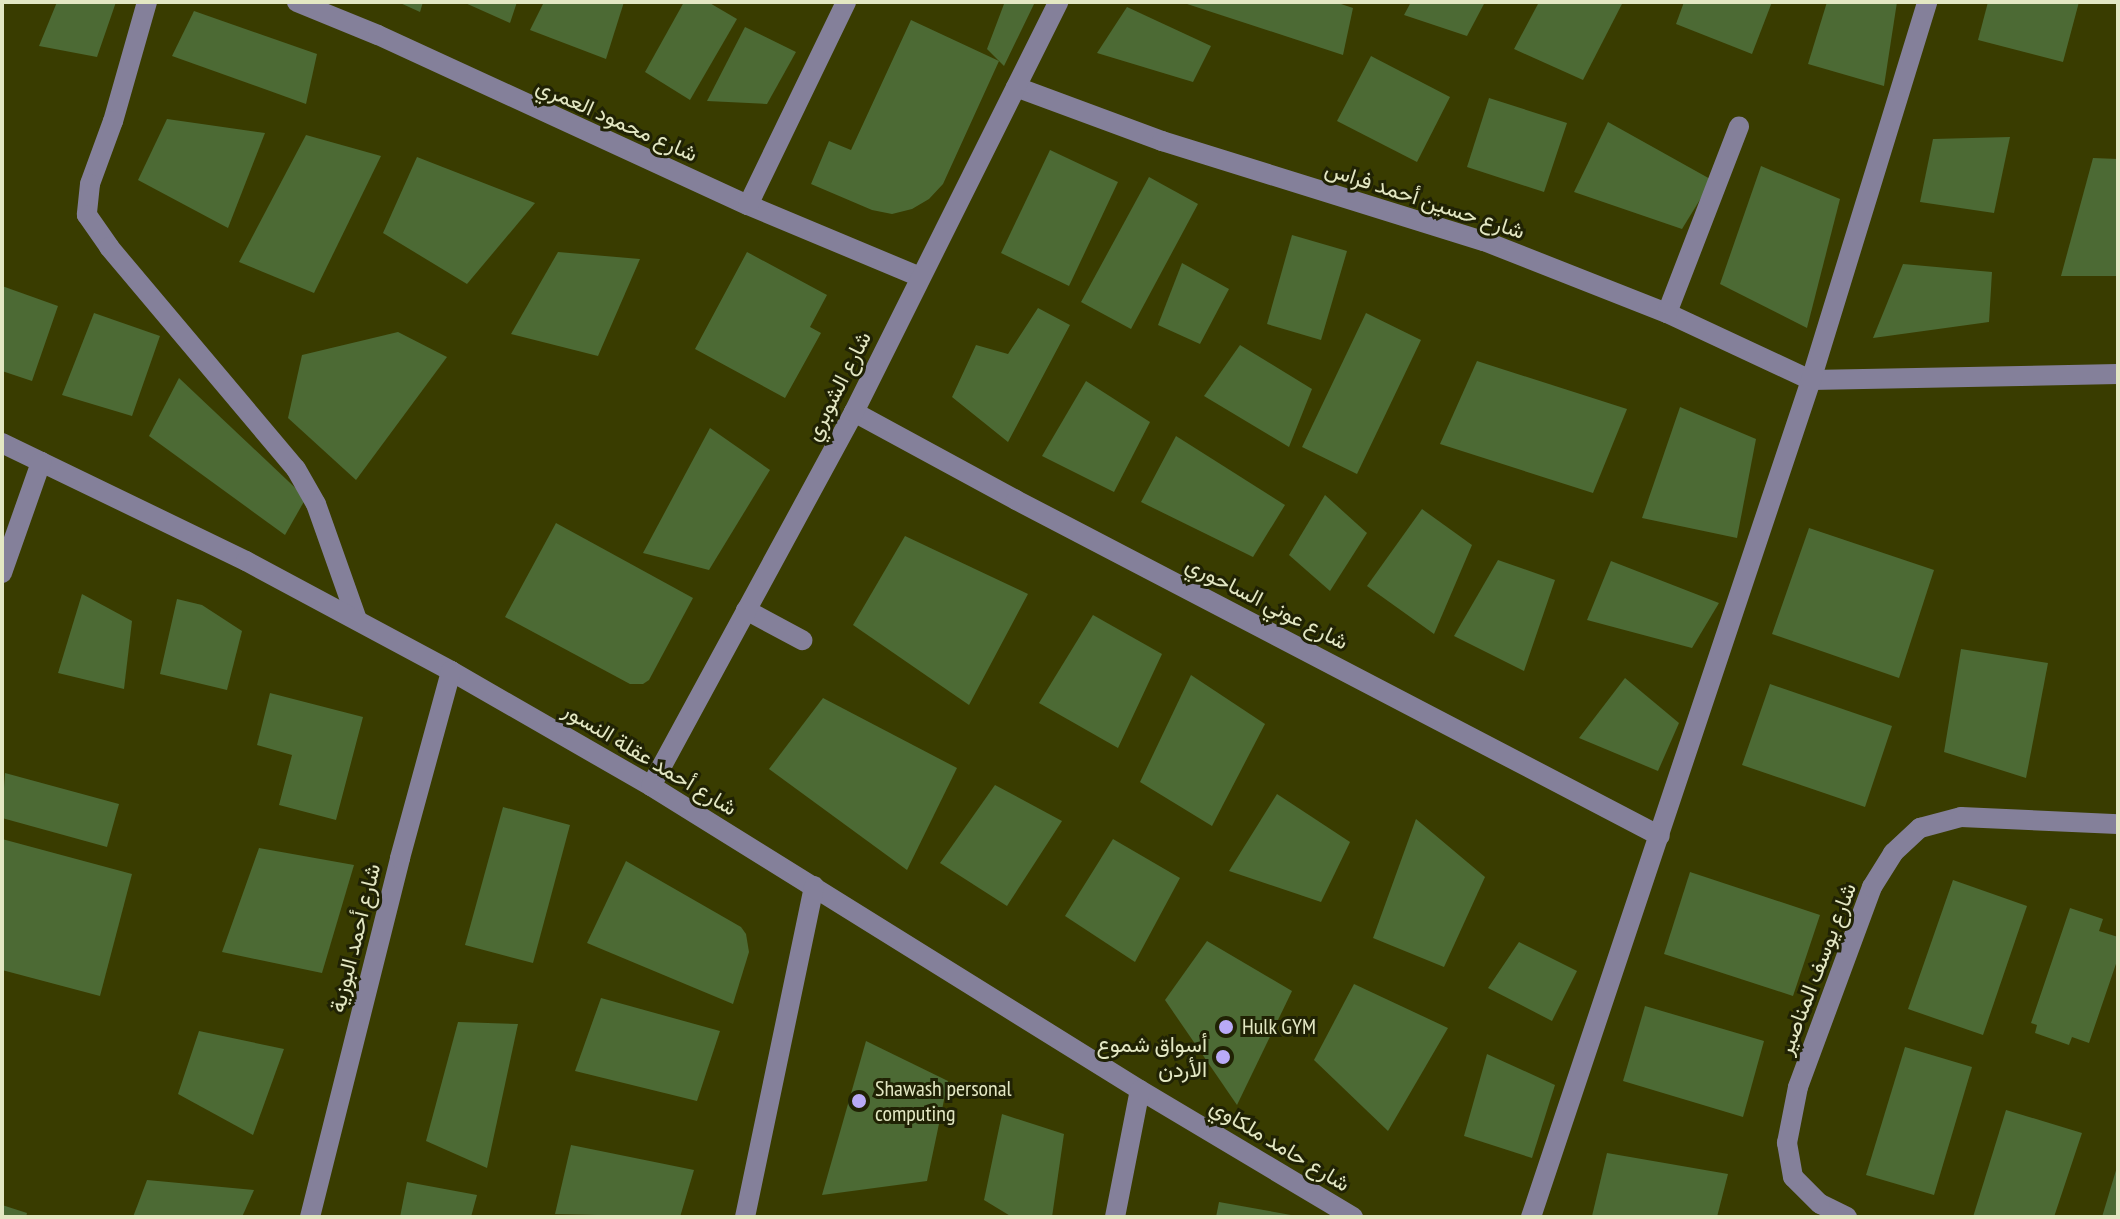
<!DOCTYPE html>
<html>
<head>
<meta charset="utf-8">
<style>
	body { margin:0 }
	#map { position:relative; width:2120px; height:1219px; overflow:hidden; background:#393c00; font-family:"PT Sans Narrow",Vazirmatn,sans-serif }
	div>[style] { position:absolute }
	.building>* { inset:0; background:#4c6a34 }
	.minor>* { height:20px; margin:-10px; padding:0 10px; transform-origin:10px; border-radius:10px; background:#84809a }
	.dots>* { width:22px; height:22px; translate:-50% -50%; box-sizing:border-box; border:4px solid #202204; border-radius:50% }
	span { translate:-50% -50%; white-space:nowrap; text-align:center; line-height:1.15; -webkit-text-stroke:6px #202204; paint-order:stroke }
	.street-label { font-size:22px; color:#e3e7c3 }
	.poi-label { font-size:22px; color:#e3e7c3 }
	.left { translate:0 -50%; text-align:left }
	.right { translate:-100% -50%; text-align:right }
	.frame { position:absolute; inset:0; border:4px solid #e3e7c3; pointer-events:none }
</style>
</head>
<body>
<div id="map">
	<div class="building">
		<i style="clip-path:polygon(57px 2px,116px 2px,97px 57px,39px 46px)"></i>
		<i style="clip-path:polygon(398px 2px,423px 2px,420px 12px)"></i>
		<i style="clip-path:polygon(463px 2px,517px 2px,510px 23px)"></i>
		<i style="clip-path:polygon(544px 2px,624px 2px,606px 59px,530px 30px)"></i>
		<i style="clip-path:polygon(684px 2px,708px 2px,737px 19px,690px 100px,645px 72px)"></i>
		<i style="clip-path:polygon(1001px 2px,1035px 2px,1004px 66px,987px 49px,1004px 4px)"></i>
		<i style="clip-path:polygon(1181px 2px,1335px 2px,1353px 8px,1343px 55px)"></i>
		<i style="clip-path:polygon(1411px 2px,1485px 2px,1467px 36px,1404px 15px)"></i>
		<i style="clip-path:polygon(1539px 2px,1623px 2px,1583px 80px,1514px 49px)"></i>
		<i style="clip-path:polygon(1684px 2px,1772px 2px,1752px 54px,1676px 24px)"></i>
		<i style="clip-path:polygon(1827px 2px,1897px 2px,1884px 86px,1808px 64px)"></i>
		<i style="clip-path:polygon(1988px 2px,2079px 2px,2063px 62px,1978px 40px)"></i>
		<i style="clip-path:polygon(1127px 7px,1211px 46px,1193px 82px,1097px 53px)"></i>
		<i style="clip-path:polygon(194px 11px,317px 54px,306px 104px,172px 56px)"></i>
		<i style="clip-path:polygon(911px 20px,999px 61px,943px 184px,929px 199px,912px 209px,892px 214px,872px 210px,811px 184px,829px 141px,851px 150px)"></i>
		<i style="clip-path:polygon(745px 27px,796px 52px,767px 104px,707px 101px)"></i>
		<i style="clip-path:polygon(1371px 56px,1450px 97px,1417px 162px,1337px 121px)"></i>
		<i style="clip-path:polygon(1489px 98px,1567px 123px,1544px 192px,1467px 167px)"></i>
		<i style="clip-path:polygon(167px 119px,265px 133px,228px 228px,138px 180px)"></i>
		<i style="clip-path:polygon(1608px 122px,1712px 180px,1682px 229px,1574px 192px)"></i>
		<i style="clip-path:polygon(306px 135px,381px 156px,314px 293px,239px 262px)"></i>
		<i style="clip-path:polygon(2010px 137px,1994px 213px,1920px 202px,1933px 139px)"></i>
		<i style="clip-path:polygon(1050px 150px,1118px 182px,1069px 286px,1001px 253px)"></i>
		<i style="clip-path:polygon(417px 157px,535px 203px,467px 284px,383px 233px)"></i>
		<i style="clip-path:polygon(2093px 158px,2118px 159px,2118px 276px,2061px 276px)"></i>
		<i style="clip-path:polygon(1761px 166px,1840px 199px,1807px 328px,1720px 284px)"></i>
		<i style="clip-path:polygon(1149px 177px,1198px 204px,1131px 329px,1081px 302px)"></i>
		<i style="clip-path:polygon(1292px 235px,1347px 251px,1321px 340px,1267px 324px)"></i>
		<i style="clip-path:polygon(558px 252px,640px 259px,598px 356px,511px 334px)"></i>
		<i style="clip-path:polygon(747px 252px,827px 295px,810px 327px,821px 333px,785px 398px,695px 349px)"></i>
		<i style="clip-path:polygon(1182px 263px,1229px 289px,1200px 344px,1158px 325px)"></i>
		<i style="clip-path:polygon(1903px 264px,1992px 272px,1989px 322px,1873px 338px)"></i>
		<i style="clip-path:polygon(2px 286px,58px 306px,32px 381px,2px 371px)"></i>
		<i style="clip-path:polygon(1038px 308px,1070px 325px,1008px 442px,952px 397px,976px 345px,1008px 354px)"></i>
		<i style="clip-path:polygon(94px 313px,160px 336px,132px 416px,62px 395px)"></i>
		<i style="clip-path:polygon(1366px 313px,1421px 340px,1357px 474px,1302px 447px)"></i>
		<i style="clip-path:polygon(398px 332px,447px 357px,356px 480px,288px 418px,302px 355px)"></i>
		<i style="clip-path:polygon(1240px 345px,1312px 389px,1289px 447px,1204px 396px)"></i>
		<i style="clip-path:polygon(1477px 361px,1627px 409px,1593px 493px,1440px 444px)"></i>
		<i style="clip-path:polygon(179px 378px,306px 498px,285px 535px,149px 436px)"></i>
		<i style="clip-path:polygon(1086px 381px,1150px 422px,1114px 492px,1042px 456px)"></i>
		<i style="clip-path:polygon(1680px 407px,1756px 439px,1737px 538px,1642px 518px)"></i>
		<i style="clip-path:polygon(710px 428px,770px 470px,709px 570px,643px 553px)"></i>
		<i style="clip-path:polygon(1176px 436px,1285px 505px,1253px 557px,1141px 502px)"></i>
		<i style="clip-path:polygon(1325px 495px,1367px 533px,1330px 591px,1289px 555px)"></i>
		<i style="clip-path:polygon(1422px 509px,1472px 545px,1434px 634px,1367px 586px)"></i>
		<i style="clip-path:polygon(556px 523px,693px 598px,649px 680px,643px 684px,630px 684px,505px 617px)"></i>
		<i style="clip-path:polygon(1809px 528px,1934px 570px,1899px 678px,1772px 634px)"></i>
		<i style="clip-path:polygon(905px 536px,1028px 594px,969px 705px,853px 625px)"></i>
		<i style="clip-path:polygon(1498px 560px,1555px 580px,1524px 671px,1454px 636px)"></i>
		<i style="clip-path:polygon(1611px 561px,1719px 603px,1692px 648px,1587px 620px)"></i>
		<i style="clip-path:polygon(82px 594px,132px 621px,124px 689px,58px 673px)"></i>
		<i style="clip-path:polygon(177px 599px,202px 605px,242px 631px,227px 690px,160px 674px)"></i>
		<i style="clip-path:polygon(1093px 615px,1162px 654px,1118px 748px,1039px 703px)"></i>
		<i style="clip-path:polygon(1961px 649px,2048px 663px,2026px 778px,1944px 752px)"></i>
		<i style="clip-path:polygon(1191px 675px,1265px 724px,1212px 826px,1140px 782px)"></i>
		<i style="clip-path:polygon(1625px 678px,1679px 723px,1658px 771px,1579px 738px)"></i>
		<i style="clip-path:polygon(1770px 684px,1892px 726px,1865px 807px,1742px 765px)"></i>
		<i style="clip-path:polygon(270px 693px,363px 717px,336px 820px,279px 805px,292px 755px,257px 745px)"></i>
		<i style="clip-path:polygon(823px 698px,957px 768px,907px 870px,769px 769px)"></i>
		<i style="clip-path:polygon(5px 773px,119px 804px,107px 847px,2px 818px)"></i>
		<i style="clip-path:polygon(995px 785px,1062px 821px,1007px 906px,940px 863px)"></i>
		<i style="clip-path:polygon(1277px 794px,1350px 842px,1321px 902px,1229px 871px)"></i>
		<i style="clip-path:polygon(503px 807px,570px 825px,533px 963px,465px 945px)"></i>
		<i style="clip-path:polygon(1416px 819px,1485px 877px,1444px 967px,1373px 938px)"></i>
		<i style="clip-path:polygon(2px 839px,132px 874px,100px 996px,2px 970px)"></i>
		<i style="clip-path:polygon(1113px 839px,1180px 878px,1135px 962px,1065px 916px)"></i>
		<i style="clip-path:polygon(259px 848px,354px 865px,322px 973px,222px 952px)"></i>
		<i style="clip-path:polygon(626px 861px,741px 927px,746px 934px,749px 952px,733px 1004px,587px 943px)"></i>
		<i style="clip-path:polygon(1690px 872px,1820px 915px,1793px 996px,1664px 954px)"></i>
		<i style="clip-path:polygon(1953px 880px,2027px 906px,1983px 1035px,1908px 1009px)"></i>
		<i style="clip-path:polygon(2070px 908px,2103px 919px,2099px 931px,2118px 937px,2118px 958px,2089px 1043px,2072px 1037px,2069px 1045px,2035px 1033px,2037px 1025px,2031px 1023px)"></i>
		<i style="clip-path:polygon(1207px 941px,1292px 991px,1237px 1105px,1165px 1000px)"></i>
		<i style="clip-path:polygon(1519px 942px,1577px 971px,1552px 1021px,1488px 988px)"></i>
		<i style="clip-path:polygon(1354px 984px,1448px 1028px,1388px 1131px,1314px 1060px)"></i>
		<i style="clip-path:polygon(601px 998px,720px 1031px,697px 1101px,575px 1071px)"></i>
		<i style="clip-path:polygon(1645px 1006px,1764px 1041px,1743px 1117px,1623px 1081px)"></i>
		<i style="clip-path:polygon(458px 1022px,518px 1024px,487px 1168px,426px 1141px)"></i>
		<i style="clip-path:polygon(199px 1031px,284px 1049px,253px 1135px,178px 1094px)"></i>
		<i style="clip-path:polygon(866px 1041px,948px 1081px,927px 1181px,822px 1195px)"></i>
		<i style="clip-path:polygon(1905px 1047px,1972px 1067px,1934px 1195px,1866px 1175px)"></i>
		<i style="clip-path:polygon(1487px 1054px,1555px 1085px,1532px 1158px,1464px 1136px)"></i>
		<i style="clip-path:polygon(2006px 1110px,2082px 1133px,2054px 1217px,1973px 1217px)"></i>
		<i style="clip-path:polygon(1002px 1114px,1064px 1134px,1052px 1217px,1012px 1217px,984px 1200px)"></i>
		<i style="clip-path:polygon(571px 1145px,694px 1170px,680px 1217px,555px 1214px)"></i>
		<i style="clip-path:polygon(1607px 1153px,1728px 1174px,1717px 1217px,1592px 1216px)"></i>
		<i style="clip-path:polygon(2117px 1167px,2118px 1217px,2102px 1217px)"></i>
		<i style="clip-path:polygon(147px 1180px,254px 1190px,242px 1217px,133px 1217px)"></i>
		<i style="clip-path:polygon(407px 1182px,477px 1195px,471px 1217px,400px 1217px)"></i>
		<i style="clip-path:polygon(1219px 1202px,1291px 1215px,1291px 1217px,1216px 1217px)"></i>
		<i style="clip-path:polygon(2px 1205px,27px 1213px,26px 1217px,2px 1217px)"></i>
	</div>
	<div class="minor">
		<i style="left:147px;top:2px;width:124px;rotate:105.9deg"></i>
		<i style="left:113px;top:121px;width:67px;rotate:110.1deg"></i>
		<i style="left:90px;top:184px;width:31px;rotate:96deg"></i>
		<i style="left:87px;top:215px;width:39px;rotate:55deg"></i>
		<i style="left:109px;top:247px;width:290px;rotate:49.9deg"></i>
		<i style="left:296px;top:469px;width:40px;rotate:60.3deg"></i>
		<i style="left:316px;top:504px;width:123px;rotate:70.5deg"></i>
		<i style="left:297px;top:2px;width:87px;rotate:22.2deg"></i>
		<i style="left:378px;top:35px;width:407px;rotate:24.7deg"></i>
		<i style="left:748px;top:205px;width:186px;rotate:22.7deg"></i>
		<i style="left:1016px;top:87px;width:156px;rotate:20.3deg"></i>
		<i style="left:1162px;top:141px;width:337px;rotate:17.3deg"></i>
		<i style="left:1484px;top:241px;width:197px;rotate:21.5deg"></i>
		<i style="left:1667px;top:313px;width:159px;rotate:25deg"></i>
		<i style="left:1811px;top:380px;width:307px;rotate:-1.1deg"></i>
		<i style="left:748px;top:205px;width:225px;rotate:-64.2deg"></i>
		<i style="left:1667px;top:313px;width:200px;rotate:-68.9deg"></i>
		<i style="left:854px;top:412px;width:184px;rotate:28.5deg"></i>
		<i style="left:1016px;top:500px;width:726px;rotate:27.55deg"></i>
		<i style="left:2px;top:443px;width:271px;rotate:25.8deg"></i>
		<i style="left:246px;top:561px;width:233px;rotate:28.2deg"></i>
		<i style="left:451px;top:671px;width:231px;rotate:29.9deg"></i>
		<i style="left:651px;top:786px;width:576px;rotate:31.87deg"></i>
		<i style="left:1140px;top:1090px;width:248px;rotate:30.8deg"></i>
		<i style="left:2px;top:573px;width:118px;rotate:-70.6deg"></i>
		<i style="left:746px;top:610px;width:64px;rotate:28.2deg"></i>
		<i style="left:651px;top:786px;width:426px;rotate:-61.5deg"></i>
		<i style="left:854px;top:412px;width:458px;rotate:-63.5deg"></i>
		<i style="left:310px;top:1217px;width:370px;rotate:-75.9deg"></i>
		<i style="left:400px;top:858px;width:194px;rotate:-74.7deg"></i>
		<i style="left:745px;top:1217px;width:338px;rotate:-78.2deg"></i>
		<i style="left:1115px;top:1217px;width:129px;rotate:-78.9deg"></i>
		<i style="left:1531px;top:1217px;width:883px;rotate:-71.5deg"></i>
		<i style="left:1811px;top:380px;width:395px;rotate:-72.9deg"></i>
		<i style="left:1847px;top:1217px;width:30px;rotate:-154deg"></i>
		<i style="left:1820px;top:1204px;width:38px;rotate:-135deg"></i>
		<i style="left:1793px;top:1177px;width:35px;rotate:-100deg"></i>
		<i style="left:1787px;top:1143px;width:57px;rotate:-78.9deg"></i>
		<i style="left:1798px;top:1087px;width:213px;rotate:-69.7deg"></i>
		<i style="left:1872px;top:887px;width:40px;rotate:-58deg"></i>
		<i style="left:1893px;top:853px;width:37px;rotate:-43deg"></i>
		<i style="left:1920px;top:828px;width:42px;rotate:-15deg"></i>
		<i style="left:1961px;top:817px;width:157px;rotate:2.6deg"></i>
	</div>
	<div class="dots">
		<i style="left:1226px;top:1027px;background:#b9aaf7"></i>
		<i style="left:1223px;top:1057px;background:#b9aaf7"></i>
		<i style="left:859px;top:1101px;background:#b9aaf7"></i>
	</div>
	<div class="street-label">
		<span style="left:617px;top:120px;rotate:24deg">شارع محمود العمري</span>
		<span style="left:1425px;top:200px;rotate:18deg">شارع حسين أحمد فراس</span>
		<span style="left:838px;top:386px;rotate:-63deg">شارع الشوبري</span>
		<span style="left:1267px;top:603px;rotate:27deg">شارع عوني الساحوري</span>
		<span style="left:650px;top:759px;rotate:31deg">شارع أحمد عقلة النسور</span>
		<span style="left:355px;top:938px;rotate:-76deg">شارع أحمد البوزية</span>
		<span style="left:1817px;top:969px;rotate:-69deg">شارع يوسف المناصير</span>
		<span style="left:1280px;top:1145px;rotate:31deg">شارع حامد ملكاوي</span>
	</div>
	<div class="poi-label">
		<span class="left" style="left:1242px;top:1027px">Hulk GYM</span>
		<span class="right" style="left:1207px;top:1057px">أسواق شموع<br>الأردن</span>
		<span class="left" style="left:875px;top:1101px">Shawash personal<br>computing</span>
	</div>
	<div class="frame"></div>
</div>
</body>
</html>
